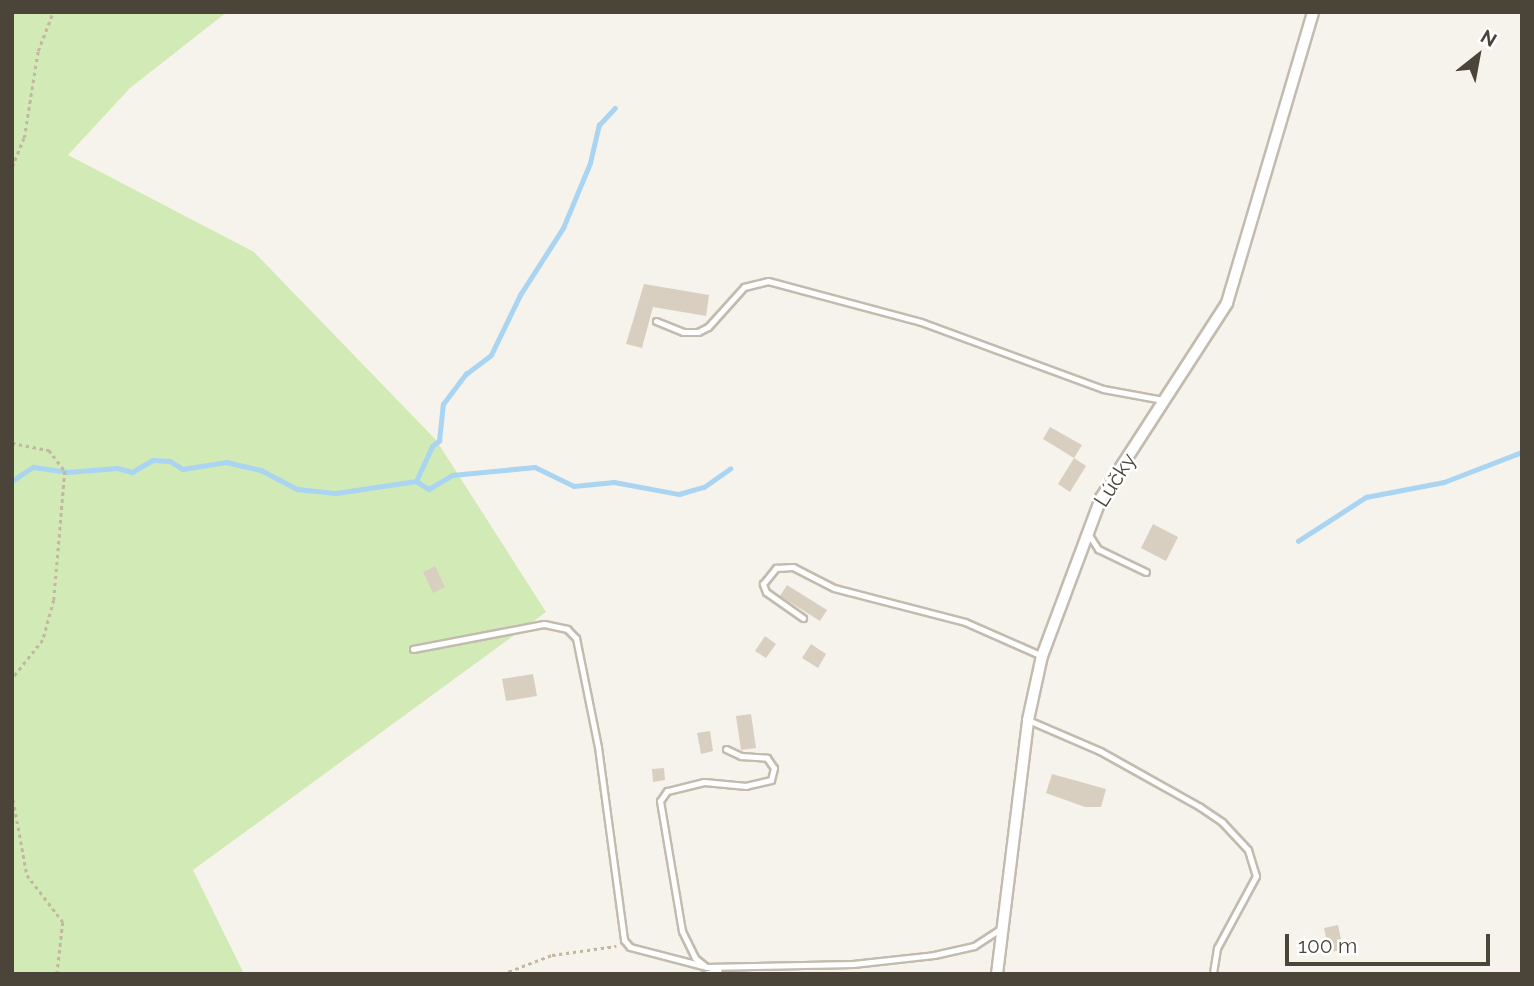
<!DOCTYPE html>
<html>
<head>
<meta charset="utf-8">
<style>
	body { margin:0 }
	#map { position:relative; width:1534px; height:986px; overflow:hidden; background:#f6f3ec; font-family:Raleway,sans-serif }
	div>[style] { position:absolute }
	.green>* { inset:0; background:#d2eab5 }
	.stream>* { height:4.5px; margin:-2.25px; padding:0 2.25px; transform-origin:2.25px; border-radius:2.25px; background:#a9d4f2 }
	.building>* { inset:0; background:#d8cfc1 }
	.path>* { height:2.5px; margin-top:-1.25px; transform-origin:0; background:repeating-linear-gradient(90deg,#c4b79f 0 3.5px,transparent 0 7px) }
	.roads { filter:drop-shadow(2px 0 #c2bbae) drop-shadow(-2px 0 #c2bbae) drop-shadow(0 2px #c2bbae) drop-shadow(0 -2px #c2bbae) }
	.service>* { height:5px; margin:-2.5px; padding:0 2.5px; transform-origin:2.5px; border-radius:2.5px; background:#fff }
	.minor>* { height:10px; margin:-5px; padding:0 5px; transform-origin:5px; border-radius:5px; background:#fff }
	span { translate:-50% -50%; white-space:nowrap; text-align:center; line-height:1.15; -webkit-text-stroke:5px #fff; paint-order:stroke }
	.street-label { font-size:21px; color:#4b4439 }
	.frame { position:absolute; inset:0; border:14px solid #4b4439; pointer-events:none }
	.north { position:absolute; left:1443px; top:21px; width:70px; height:70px; -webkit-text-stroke:5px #fff; paint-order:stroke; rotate:31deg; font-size:19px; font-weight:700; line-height:28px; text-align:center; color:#4b4439 }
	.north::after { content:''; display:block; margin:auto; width:24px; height:32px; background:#4b4439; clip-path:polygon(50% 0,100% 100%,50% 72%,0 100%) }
	.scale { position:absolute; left:1285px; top:934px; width:205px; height:32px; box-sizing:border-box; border:4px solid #4b4439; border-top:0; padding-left:9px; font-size:21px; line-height:24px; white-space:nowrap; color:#4b4439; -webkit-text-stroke:5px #fff; paint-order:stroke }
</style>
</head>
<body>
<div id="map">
	<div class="green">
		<i style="clip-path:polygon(12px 12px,227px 12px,130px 88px,68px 155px,254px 252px,436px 440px,546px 612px,193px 870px,244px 974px,12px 974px)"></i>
	</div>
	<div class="stream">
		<i style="left:12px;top:481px;width:25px;rotate:-34deg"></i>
		<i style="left:33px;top:467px;width:34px;rotate:8deg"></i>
		<i style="left:67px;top:472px;width:51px;rotate:-4.5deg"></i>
		<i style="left:118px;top:468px;width:15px;rotate:16deg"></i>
		<i style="left:132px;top:472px;width:24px;rotate:-30deg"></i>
		<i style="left:153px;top:460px;width:17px;rotate:3deg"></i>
		<i style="left:170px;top:461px;width:15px;rotate:32deg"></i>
		<i style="left:183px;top:469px;width:44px;rotate:-9.2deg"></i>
		<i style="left:226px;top:462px;width:36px;rotate:13deg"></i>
		<i style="left:261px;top:470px;width:41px;rotate:27.8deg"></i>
		<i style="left:297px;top:489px;width:39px;rotate:6deg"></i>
		<i style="left:336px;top:493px;width:81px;rotate:-8.5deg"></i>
		<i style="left:416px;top:481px;width:38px;rotate:-65deg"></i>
		<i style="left:432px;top:446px;width:9px;rotate:-36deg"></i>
		<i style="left:439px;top:441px;width:37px;rotate:-84deg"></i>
		<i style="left:443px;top:404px;width:38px;rotate:-53deg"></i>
		<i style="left:466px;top:374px;width:31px;rotate:-37deg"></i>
		<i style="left:491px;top:355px;width:67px;rotate:-64.2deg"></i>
		<i style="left:520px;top:295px;width:80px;rotate:-57.3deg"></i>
		<i style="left:563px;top:228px;width:70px;rotate:-67.4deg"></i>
		<i style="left:590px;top:163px;width:39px;rotate:-77deg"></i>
		<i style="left:599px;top:125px;width:23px;rotate:-47deg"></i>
		<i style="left:416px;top:481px;width:15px;rotate:32deg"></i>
		<i style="left:429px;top:489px;width:27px;rotate:-31deg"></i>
		<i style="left:452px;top:475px;width:83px;rotate:-5.5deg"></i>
		<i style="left:535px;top:467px;width:43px;rotate:26deg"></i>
		<i style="left:574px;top:486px;width:40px;rotate:-5.7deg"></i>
		<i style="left:614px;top:482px;width:66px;rotate:10.5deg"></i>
		<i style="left:679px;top:494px;width:26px;rotate:-16deg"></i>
		<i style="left:704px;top:487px;width:32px;rotate:-35deg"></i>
		<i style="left:1298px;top:541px;width:81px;rotate:-32.9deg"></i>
		<i style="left:1366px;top:497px;width:79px;rotate:-10.9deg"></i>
		<i style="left:1444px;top:482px;width:84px;rotate:-21deg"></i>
	</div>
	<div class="building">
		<i style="clip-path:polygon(644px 284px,709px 295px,706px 316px,653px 307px,642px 348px,626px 344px)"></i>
		<i style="clip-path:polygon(1050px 427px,1082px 445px,1074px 458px,1043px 439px)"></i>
		<i style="clip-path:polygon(1074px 458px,1086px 466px,1070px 492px,1058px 484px)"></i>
		<i style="clip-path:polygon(1153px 524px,1178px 537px,1166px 561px,1141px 548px)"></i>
		<i style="clip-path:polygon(435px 566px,445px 587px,433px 593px,423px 572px)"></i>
		<i style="clip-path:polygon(787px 585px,827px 610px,820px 621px,780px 596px)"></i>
		<i style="clip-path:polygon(765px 636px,776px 644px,766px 658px,755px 651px)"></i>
		<i style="clip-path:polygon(811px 644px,826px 654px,818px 668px,802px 658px)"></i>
		<i style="clip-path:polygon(533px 674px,537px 696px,506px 701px,502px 679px)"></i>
		<i style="clip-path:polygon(751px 714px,756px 748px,741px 750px,736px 716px)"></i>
		<i style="clip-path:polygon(710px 731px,713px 751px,701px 754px,697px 733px)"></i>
		<i style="clip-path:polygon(664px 768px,665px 780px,653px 782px,652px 769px)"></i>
		<i style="clip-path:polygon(1052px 774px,1106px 789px,1101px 807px,1085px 807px,1046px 793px)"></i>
		<i style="clip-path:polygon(1338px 925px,1343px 950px,1329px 952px,1324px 928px)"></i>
	</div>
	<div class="path">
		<i style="left:12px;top:167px;width:31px;rotate:-68deg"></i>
		<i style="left:24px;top:138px;width:88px;rotate:-80.9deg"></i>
		<i style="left:38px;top:51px;width:42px;rotate:-69deg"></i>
		<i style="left:12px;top:443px;width:38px;rotate:11deg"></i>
		<i style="left:49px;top:450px;width:26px;rotate:53deg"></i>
		<i style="left:65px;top:471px;width:129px;rotate:94.9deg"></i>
		<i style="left:54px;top:600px;width:41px;rotate:105.4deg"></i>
		<i style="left:43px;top:640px;width:50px;rotate:128.5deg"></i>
		<i style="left:12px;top:793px;width:83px;rotate:79.6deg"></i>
		<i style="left:27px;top:875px;width:59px;rotate:52.5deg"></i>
		<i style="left:63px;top:922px;width:52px;rotate:96.6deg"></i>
		<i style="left:502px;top:974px;width:53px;rotate:-20.8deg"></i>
		<i style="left:552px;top:955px;width:65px;rotate:-8deg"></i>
	</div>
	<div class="roads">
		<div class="service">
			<i style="left:656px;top:321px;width:29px;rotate:22deg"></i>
			<i style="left:683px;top:332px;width:15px"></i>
			<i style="left:698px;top:332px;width:11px;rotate:-27deg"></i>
			<i style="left:708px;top:327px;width:54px;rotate:-48deg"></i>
			<i style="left:744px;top:287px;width:25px;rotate:-14deg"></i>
			<i style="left:768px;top:281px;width:158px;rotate:15deg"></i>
			<i style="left:921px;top:322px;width:194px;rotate:20.2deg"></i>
			<i style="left:1103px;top:389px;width:61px;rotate:10.4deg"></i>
			<i style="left:1089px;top:535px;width:17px;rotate:57deg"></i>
			<i style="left:1098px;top:549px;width:53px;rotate:25.6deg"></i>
			<i style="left:803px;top:618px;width:45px;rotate:-144.9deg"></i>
			<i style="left:766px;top:592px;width:9px;rotate:-111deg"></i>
			<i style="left:763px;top:584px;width:21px;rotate:-51deg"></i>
			<i style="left:776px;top:568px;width:17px;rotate:-3deg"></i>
			<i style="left:793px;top:567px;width:46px;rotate:27.1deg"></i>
			<i style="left:834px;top:588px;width:135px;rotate:14.5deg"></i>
			<i style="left:965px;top:622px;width:84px;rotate:23.8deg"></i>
			<i style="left:413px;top:649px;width:133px;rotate:-10.8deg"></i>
			<i style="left:544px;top:624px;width:24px;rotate:12deg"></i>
			<i style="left:567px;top:629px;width:13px;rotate:45deg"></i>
			<i style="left:576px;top:638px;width:111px;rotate:78.6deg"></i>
			<i style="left:598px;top:747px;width:195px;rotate:82.3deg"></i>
			<i style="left:624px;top:940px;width:9px;rotate:49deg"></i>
			<i style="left:630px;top:947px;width:75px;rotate:14.6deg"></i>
			<i style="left:1028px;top:720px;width:78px;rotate:23.3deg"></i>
			<i style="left:1100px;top:751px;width:115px;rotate:29.2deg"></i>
			<i style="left:1200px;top:807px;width:27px;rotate:34deg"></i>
			<i style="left:1222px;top:822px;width:38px;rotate:47deg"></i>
			<i style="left:1248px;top:850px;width:27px;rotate:73deg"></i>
			<i style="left:1256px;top:876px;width:82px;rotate:118.4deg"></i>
			<i style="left:1217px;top:948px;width:26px;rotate:99deg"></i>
			<i style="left:726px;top:749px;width:17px;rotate:25deg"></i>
			<i style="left:741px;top:756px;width:26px;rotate:4deg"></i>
			<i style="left:767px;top:758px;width:12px;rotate:55deg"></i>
			<i style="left:774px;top:768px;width:12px;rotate:104deg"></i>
			<i style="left:771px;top:780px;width:26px;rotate:167deg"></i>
			<i style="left:746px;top:786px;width:42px;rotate:-174.6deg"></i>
			<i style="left:704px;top:782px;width:38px;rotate:166deg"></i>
			<i style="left:667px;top:791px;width:12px;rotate:125deg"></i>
			<i style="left:660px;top:801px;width:132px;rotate:80.4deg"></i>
			<i style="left:682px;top:931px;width:30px;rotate:64deg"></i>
			<i style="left:695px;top:958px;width:14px;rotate:39deg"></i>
			<i style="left:706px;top:967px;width:147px;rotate:-1.2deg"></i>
			<i style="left:853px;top:964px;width:81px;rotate:-6.3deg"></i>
			<i style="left:934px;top:955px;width:41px;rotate:-12.7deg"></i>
			<i style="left:974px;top:946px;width:33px;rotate:-33deg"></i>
			<i style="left:705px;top:974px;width:14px;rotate:-17deg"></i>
		</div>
		<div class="minor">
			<i style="left:997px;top:974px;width:256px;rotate:-83deg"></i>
			<i style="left:1028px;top:720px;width:66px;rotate:-77.7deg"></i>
			<i style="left:1042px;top:656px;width:169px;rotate:-69.5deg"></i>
			<i style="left:1101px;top:498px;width:232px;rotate:-57.1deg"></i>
			<i style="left:1227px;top:303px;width:303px;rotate:-73.5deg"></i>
		</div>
	</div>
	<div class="street-label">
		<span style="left:1115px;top:480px;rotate:-58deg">Lúčky</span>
	</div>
	<div class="frame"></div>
	<div class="north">N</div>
	<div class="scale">100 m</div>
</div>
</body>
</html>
